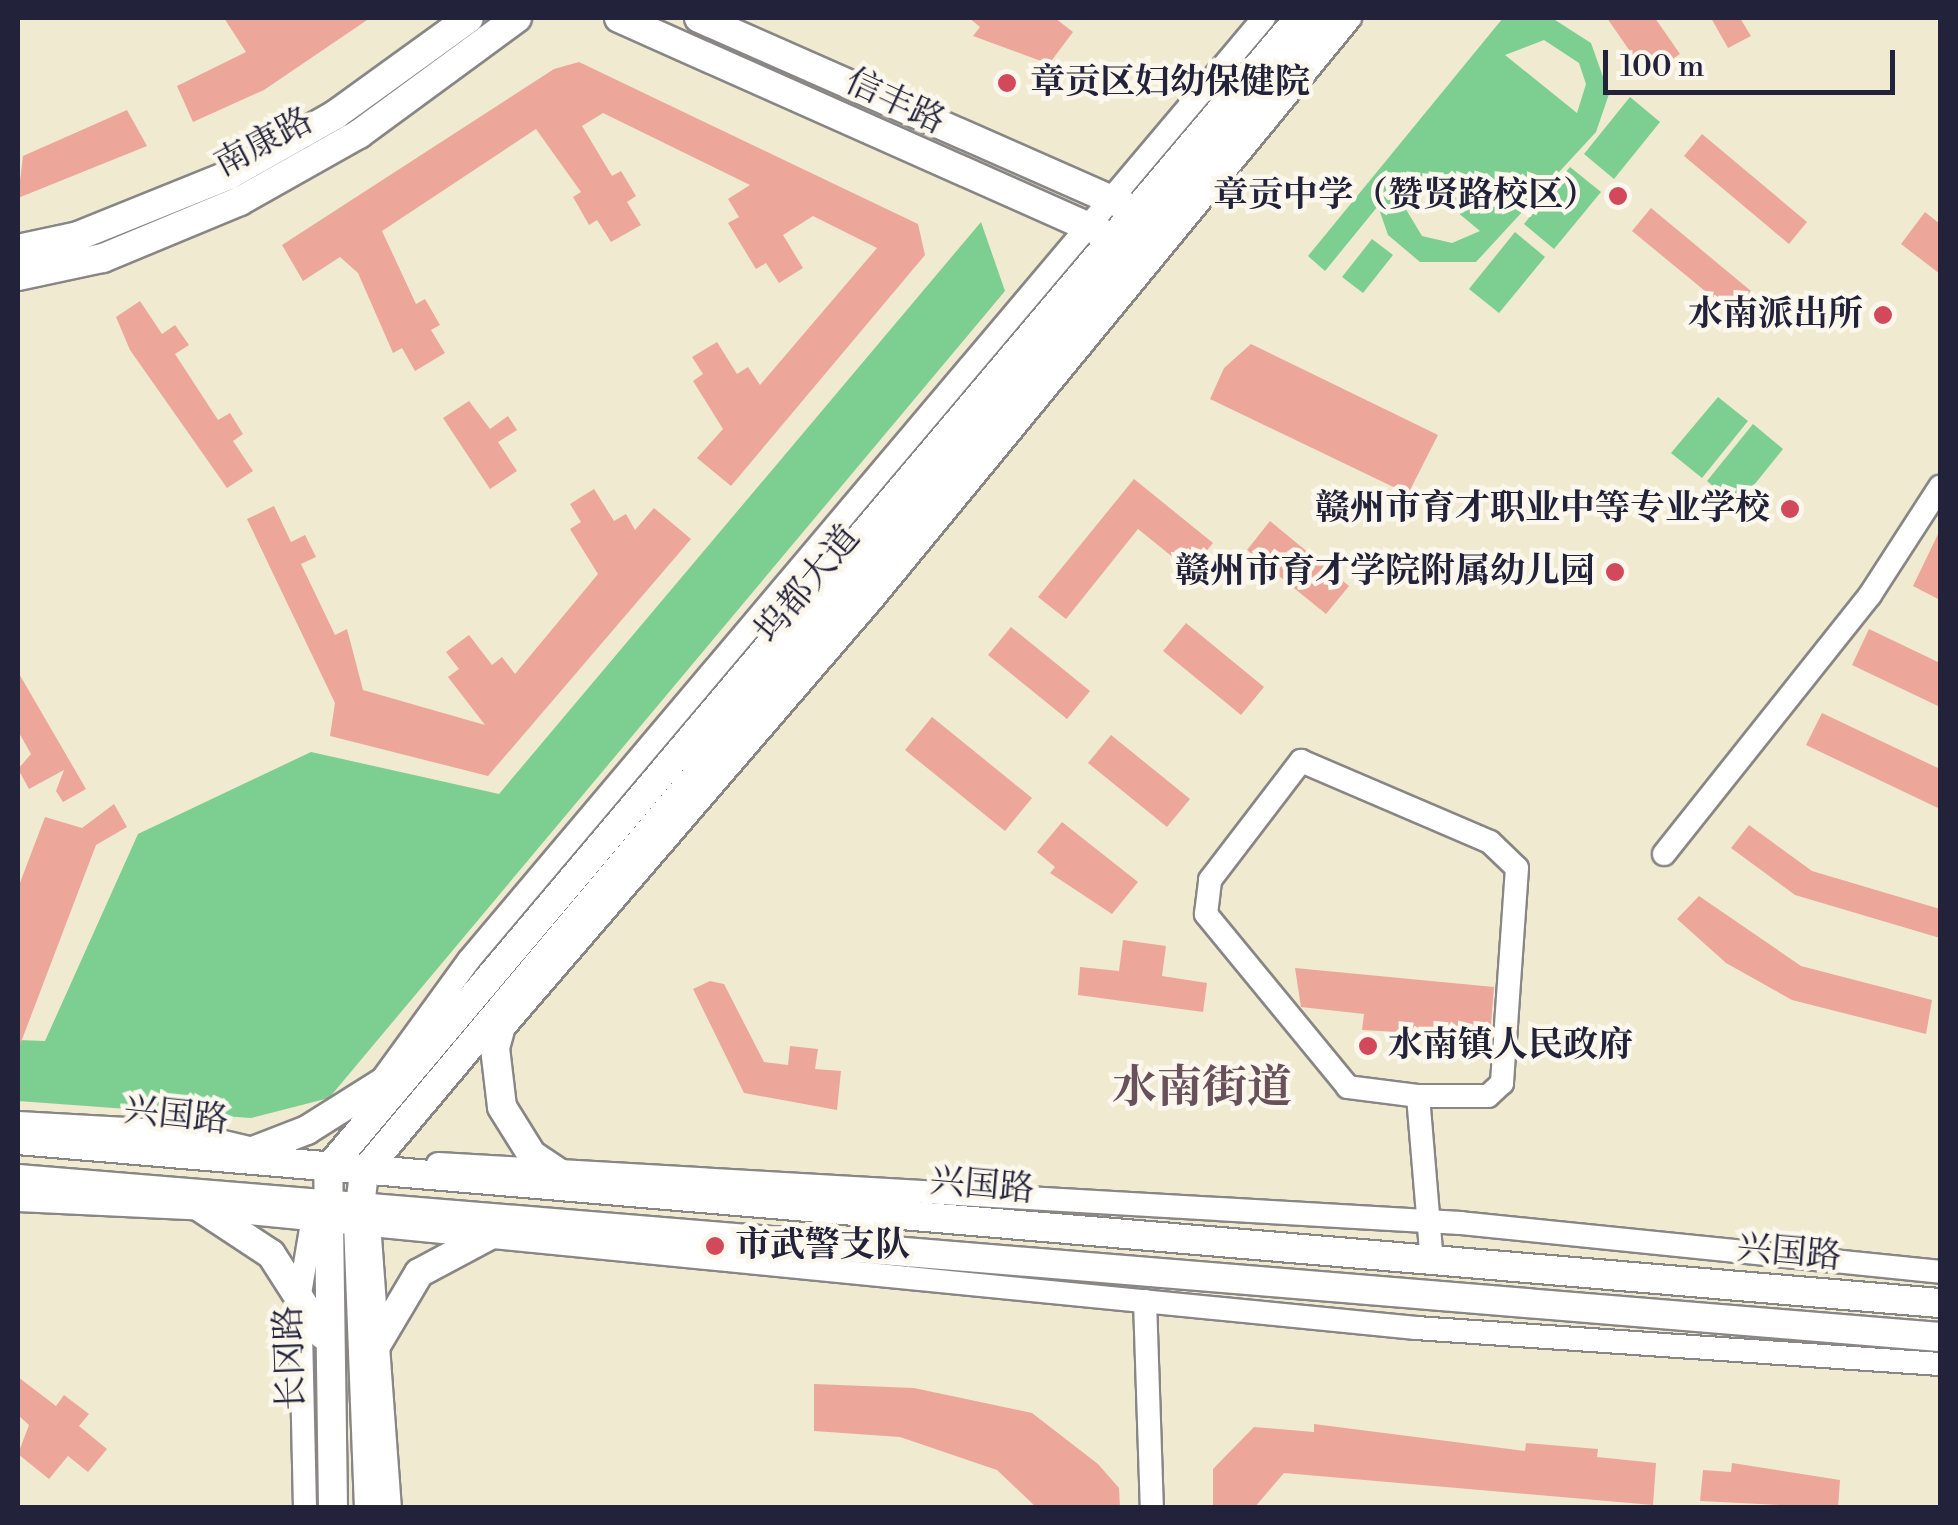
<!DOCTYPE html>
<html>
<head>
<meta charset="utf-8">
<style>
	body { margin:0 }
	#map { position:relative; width:1958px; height:1525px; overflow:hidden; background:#f0ead1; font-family:"Libre Bodoni","Noto Serif SC",serif }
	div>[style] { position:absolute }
	.green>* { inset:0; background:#7cce91 }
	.building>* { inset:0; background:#eca79a }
	.roads { filter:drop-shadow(2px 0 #898686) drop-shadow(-2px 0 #898686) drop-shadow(0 2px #898686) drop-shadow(0 -2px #898686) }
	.minor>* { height:22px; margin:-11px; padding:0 11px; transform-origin:11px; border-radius:11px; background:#fff }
	.major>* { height:28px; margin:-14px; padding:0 14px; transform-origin:14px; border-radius:14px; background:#fff }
	.dots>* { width:28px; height:28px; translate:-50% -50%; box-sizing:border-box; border:5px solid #fbf7ec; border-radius:50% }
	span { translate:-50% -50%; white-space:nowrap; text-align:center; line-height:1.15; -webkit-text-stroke:9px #fbf7ec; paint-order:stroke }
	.poi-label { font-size:35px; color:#22223b; font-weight:700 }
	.left { translate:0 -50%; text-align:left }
	.right { translate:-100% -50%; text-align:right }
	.street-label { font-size:35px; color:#22223b }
	.district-label { font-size:45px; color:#69515c; font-weight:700 }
	.frame { position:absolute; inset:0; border:20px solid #22223b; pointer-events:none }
	.scale { position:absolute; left:1603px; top:50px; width:292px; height:45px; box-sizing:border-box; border:5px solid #22223b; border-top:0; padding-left:12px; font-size:30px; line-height:35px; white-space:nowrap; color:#22223b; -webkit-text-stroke:8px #fbf7ec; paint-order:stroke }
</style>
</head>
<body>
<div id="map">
	<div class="green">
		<i style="clip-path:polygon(evenodd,1503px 18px,1555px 20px,1591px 43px,1609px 94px,1596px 132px,1476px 262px,1420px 262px,1388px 235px,1378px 206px,1325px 271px,1308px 256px,1503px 18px,1544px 40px,1579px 63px,1586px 84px,1577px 113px,1505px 55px,1544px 40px,1503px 18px,1408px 172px,1409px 172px,1480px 231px,1452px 243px,1422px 236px,1401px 201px,1408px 172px)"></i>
		<i style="clip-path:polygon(1630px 97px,1660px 122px,1614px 179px,1584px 154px)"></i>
		<i style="clip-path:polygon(1570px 167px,1601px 192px,1554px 249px,1524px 224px)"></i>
		<i style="clip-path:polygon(981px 222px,1005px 291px,329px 1098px,251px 1118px,18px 1101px,18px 1040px,45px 1041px,138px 834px,311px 752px,499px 794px)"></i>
		<i style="clip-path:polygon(1515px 232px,1545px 257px,1499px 313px,1469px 289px)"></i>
		<i style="clip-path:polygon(1372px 239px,1393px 255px,1363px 293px,1342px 277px)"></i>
		<i style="clip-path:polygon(1718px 397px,1748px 421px,1702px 478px,1671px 453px)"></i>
		<i style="clip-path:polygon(1753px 424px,1783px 449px,1737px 506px,1707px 481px)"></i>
	</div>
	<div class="building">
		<i style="clip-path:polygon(224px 18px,370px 18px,264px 90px,193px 122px,177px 86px,246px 52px)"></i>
		<i style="clip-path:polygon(969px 18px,1055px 18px,1073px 32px,1049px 64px,973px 36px,980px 27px)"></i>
		<i style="clip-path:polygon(1607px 18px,1655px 18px,1680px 54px,1647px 76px)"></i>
		<i style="clip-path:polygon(1711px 18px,1740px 18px,1751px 36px,1728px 48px)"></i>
		<i style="clip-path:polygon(579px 62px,918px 224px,925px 255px,731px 486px,697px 458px,723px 429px,693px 381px,703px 374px,692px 357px,717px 342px,737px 374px,748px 367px,760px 385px,877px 248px,813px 216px,783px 235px,803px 268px,779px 283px,766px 263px,756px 269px,728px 223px,739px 217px,728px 199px,750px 185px,603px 113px,582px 126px,612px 176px,621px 171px,636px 196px,627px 202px,641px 225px,611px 242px,597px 220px,589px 225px,573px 197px,581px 192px,536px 129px,382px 231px,416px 304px,425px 299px,440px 325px,431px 330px,445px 353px,415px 371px,402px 348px,393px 353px,358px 273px,340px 257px,303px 281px,282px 245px,554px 69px)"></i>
		<i style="clip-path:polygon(127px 110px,147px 146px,18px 198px,23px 156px)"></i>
		<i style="clip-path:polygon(1702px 134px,1807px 222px,1789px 244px,1684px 156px)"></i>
		<i style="clip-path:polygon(1651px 208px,1751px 291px,1733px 314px,1632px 231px)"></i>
		<i style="clip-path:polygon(1925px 212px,1940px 224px,1940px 274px,1901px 244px)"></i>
		<i style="clip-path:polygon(140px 301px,162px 334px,175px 325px,189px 345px,175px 354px,218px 420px,230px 413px,243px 434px,233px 441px,253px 471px,227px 488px,130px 350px,116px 317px)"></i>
		<i style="clip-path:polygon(1251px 344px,1438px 435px,1408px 494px,1210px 399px,1224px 368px)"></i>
		<i style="clip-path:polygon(469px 401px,490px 429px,508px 416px,517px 430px,498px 442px,517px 471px,490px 489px,443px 418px)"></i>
		<i style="clip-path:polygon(1134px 479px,1213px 543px,1190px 571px,1138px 529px,1066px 619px,1038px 597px)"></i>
		<i style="clip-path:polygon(594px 489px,614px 521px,626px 514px,635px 530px,654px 508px,691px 539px,488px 776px,330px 736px,335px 703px,247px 519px,274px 506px,291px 542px,305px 535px,316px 557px,301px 564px,335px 635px,347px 629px,363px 690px,485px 725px,448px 677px,459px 669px,446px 652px,469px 635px,492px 665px,502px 657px,515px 674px,598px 574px,570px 529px,581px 522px,570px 504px)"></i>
		<i style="clip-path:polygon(1270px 521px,1349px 586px,1326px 614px,1247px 550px)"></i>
		<i style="clip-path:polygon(1940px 530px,1940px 600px,1913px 586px)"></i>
		<i style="clip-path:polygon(1186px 623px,1264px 687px,1241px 715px,1163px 651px)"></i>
		<i style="clip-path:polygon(1011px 627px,1090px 691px,1067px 719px,988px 655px)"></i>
		<i style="clip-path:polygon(1869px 629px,1940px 663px,1940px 707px,1852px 665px)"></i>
		<i style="clip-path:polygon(18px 672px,86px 789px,63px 802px,56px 791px,64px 770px,29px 789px,18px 769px,31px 754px,18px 731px)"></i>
		<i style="clip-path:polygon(1822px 713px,1940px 769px,1940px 809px,1806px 745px)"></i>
		<i style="clip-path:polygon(932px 717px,1032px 798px,1005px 831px,905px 750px)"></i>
		<i style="clip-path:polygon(1111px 735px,1190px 799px,1167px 827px,1088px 763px)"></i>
		<i style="clip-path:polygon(114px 804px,127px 827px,96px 845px,18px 1050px,18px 888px,45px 817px,82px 828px)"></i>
		<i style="clip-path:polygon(1062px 822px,1138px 882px,1112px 914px,1050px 873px,1055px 867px,1037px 852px)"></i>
		<i style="clip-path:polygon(1749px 825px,1812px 871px,1940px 909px,1940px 938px,1795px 895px,1731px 848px)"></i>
		<i style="clip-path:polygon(1699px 896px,1801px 966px,1932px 1000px,1926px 1034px,1792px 1000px,1726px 963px,1677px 919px)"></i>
		<i style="clip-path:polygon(1123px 940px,1166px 946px,1162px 976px,1207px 983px,1203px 1012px,1078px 995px,1080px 967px,1119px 971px)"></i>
		<i style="clip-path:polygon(1295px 968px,1494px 987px,1490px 1037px,1362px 1030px,1364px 1014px,1301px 1007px)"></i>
		<i style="clip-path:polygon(710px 981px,724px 984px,764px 1062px,788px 1065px,790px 1046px,818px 1049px,815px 1069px,841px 1071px,837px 1110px,744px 1093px,693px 989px)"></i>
		<i style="clip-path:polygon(18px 1377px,56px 1406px,64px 1395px,89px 1414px,79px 1426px,107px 1449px,88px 1472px,68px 1456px,49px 1479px,18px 1454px,29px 1425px,18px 1415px)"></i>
		<i style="clip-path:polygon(814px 1384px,914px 1388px,1032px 1413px,1098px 1464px,1119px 1488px,1120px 1508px,1037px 1508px,997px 1470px,900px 1437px,814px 1431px)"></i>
		<i style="clip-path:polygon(1314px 1424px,1525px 1451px,1526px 1443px,1598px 1449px,1597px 1457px,1656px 1463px,1653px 1505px,1284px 1473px,1254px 1508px,1213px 1508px,1213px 1469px,1254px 1427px,1314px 1432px)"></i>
		<i style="clip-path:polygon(1732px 1463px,1840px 1480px,1838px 1508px,1700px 1501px,1703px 1470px,1731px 1472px)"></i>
	</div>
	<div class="roads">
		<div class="minor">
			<i style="left:1664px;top:854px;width:331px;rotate:-51.5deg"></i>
			<i style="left:1870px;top:595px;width:129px;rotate:-57.1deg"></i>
			<i style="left:500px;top:1032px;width:570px;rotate:-49.27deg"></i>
			<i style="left:872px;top:600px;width:753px;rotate:-50.6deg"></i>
			<i style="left:376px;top:1088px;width:158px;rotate:-54deg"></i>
			<i style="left:469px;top:960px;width:1233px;rotate:-49.84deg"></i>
			<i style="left:1418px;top:1096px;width:71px;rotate:-172.7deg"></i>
			<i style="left:1348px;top:1087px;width:224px;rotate:-129.4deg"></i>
			<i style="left:1206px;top:914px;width:34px;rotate:-83deg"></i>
			<i style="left:1210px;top:880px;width:150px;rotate:-52.6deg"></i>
			<i style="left:1301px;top:761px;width:206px;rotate:23.2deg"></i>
			<i style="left:1490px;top:842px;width:37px;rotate:44deg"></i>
			<i style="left:1517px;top:868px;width:216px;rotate:94deg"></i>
			<i style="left:1502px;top:1083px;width:19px;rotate:137deg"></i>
			<i style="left:1488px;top:1096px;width:70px;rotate:180deg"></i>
			<i style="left:1418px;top:1096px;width:166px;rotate:85.2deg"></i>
			<i style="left:18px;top:1123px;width:163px;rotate:3.2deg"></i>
			<i style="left:181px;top:1132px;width:83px;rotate:13.2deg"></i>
			<i style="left:438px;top:1164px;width:1024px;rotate:3.3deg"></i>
			<i style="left:1460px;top:1223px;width:482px;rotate:5.8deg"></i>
			<i style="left:18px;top:1200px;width:191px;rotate:2.7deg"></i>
			<i style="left:209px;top:1209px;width:1213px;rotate:5.63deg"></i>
			<i style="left:1416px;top:1328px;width:525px;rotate:3.93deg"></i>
			<i style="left:370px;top:1237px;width:272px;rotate:85.8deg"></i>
			<i style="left:1145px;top:1301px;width:207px;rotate:88.1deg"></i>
			<i style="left:305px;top:1508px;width:214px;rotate:-91.3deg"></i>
			<i style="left:300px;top:1294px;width:84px;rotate:-80.4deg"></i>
		</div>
		<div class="major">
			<i style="left:619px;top:18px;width:558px;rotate:23.99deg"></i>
			<i style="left:699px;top:18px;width:497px;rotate:23.8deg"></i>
			<i style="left:18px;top:249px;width:61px;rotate:-12.2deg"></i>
			<i style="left:78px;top:236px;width:163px;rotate:-22deg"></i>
			<i style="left:229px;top:175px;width:122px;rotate:-29.5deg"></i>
			<i style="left:335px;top:115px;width:165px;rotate:-35.9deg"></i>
			<i style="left:18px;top:276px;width:87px;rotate:-12deg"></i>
			<i style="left:103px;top:258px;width:148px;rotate:-22.6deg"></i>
			<i style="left:240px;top:201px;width:137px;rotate:-29.4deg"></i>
			<i style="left:359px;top:134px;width:196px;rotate:-36.3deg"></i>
			<i style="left:506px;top:1008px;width:41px;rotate:105.4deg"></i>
			<i style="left:495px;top:1048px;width:59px;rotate:83.2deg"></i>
			<i style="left:502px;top:1107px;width:57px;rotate:58deg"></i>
			<i style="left:532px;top:1155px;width:58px;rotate:33.7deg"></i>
			<i style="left:18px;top:1140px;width:1929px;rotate:4.85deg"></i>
			<i style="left:240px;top:1156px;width:72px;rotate:-21.2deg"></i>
			<i style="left:307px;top:1130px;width:99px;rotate:-32.2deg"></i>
			<i style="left:18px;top:1179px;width:1928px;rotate:4.7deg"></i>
			<i style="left:189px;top:1200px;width:98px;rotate:33.4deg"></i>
			<i style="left:271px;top:1254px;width:96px;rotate:57.3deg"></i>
			<i style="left:368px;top:1359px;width:100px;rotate:-59.3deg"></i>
			<i style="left:419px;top:1273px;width:100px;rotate:-28.1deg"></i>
			<i style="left:333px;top:1508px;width:339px;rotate:-90.8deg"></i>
			<i style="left:328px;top:1169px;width:1506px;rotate:-49.85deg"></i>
			<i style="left:369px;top:1508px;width:284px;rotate:-92.2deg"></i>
			<i style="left:358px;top:1224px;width:52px;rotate:-83.4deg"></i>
			<i style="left:364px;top:1172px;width:1506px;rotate:-50.01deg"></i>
		</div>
	</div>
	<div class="dots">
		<i style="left:1007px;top:83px;background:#d1495b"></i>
		<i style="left:1618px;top:196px;background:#d1495b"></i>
		<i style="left:1883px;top:315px;background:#d1495b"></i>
		<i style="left:1790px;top:509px;background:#d1495b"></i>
		<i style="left:1615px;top:572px;background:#d1495b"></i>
		<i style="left:1368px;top:1046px;background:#d1495b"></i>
		<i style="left:715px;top:1246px;background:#d1495b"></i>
	</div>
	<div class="poi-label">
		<span class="left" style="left:1030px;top:83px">章贡区妇幼保健院</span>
		<span class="right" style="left:1598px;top:196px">章贡中学（赞贤路校区）</span>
		<span class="right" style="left:1863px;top:315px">水南派出所</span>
		<span class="right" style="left:1770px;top:509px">赣州市育才职业中等专业学校</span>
		<span class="right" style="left:1595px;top:572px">赣州市育才学院附属幼儿园</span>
		<span class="left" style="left:1388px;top:1046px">水南镇人民政府</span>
		<span class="left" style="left:735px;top:1246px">市武警支队</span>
	</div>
	<div class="street-label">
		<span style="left:895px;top:102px;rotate:25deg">信丰路</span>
		<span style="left:264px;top:143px;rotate:-28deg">南康路</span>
		<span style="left:808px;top:585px;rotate:-50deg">坞都大道</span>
		<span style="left:176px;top:1116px;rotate:6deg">兴国路</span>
		<span style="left:982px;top:1186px;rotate:5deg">兴国路</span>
		<span style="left:1789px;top:1253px;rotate:5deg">兴国路</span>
		<span style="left:291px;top:1358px;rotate:-92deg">长冈路</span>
	</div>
	<div class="district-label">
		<span style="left:1202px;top:1089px">水南街道</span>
	</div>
	<div class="frame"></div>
	<div class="scale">100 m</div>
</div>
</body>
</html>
